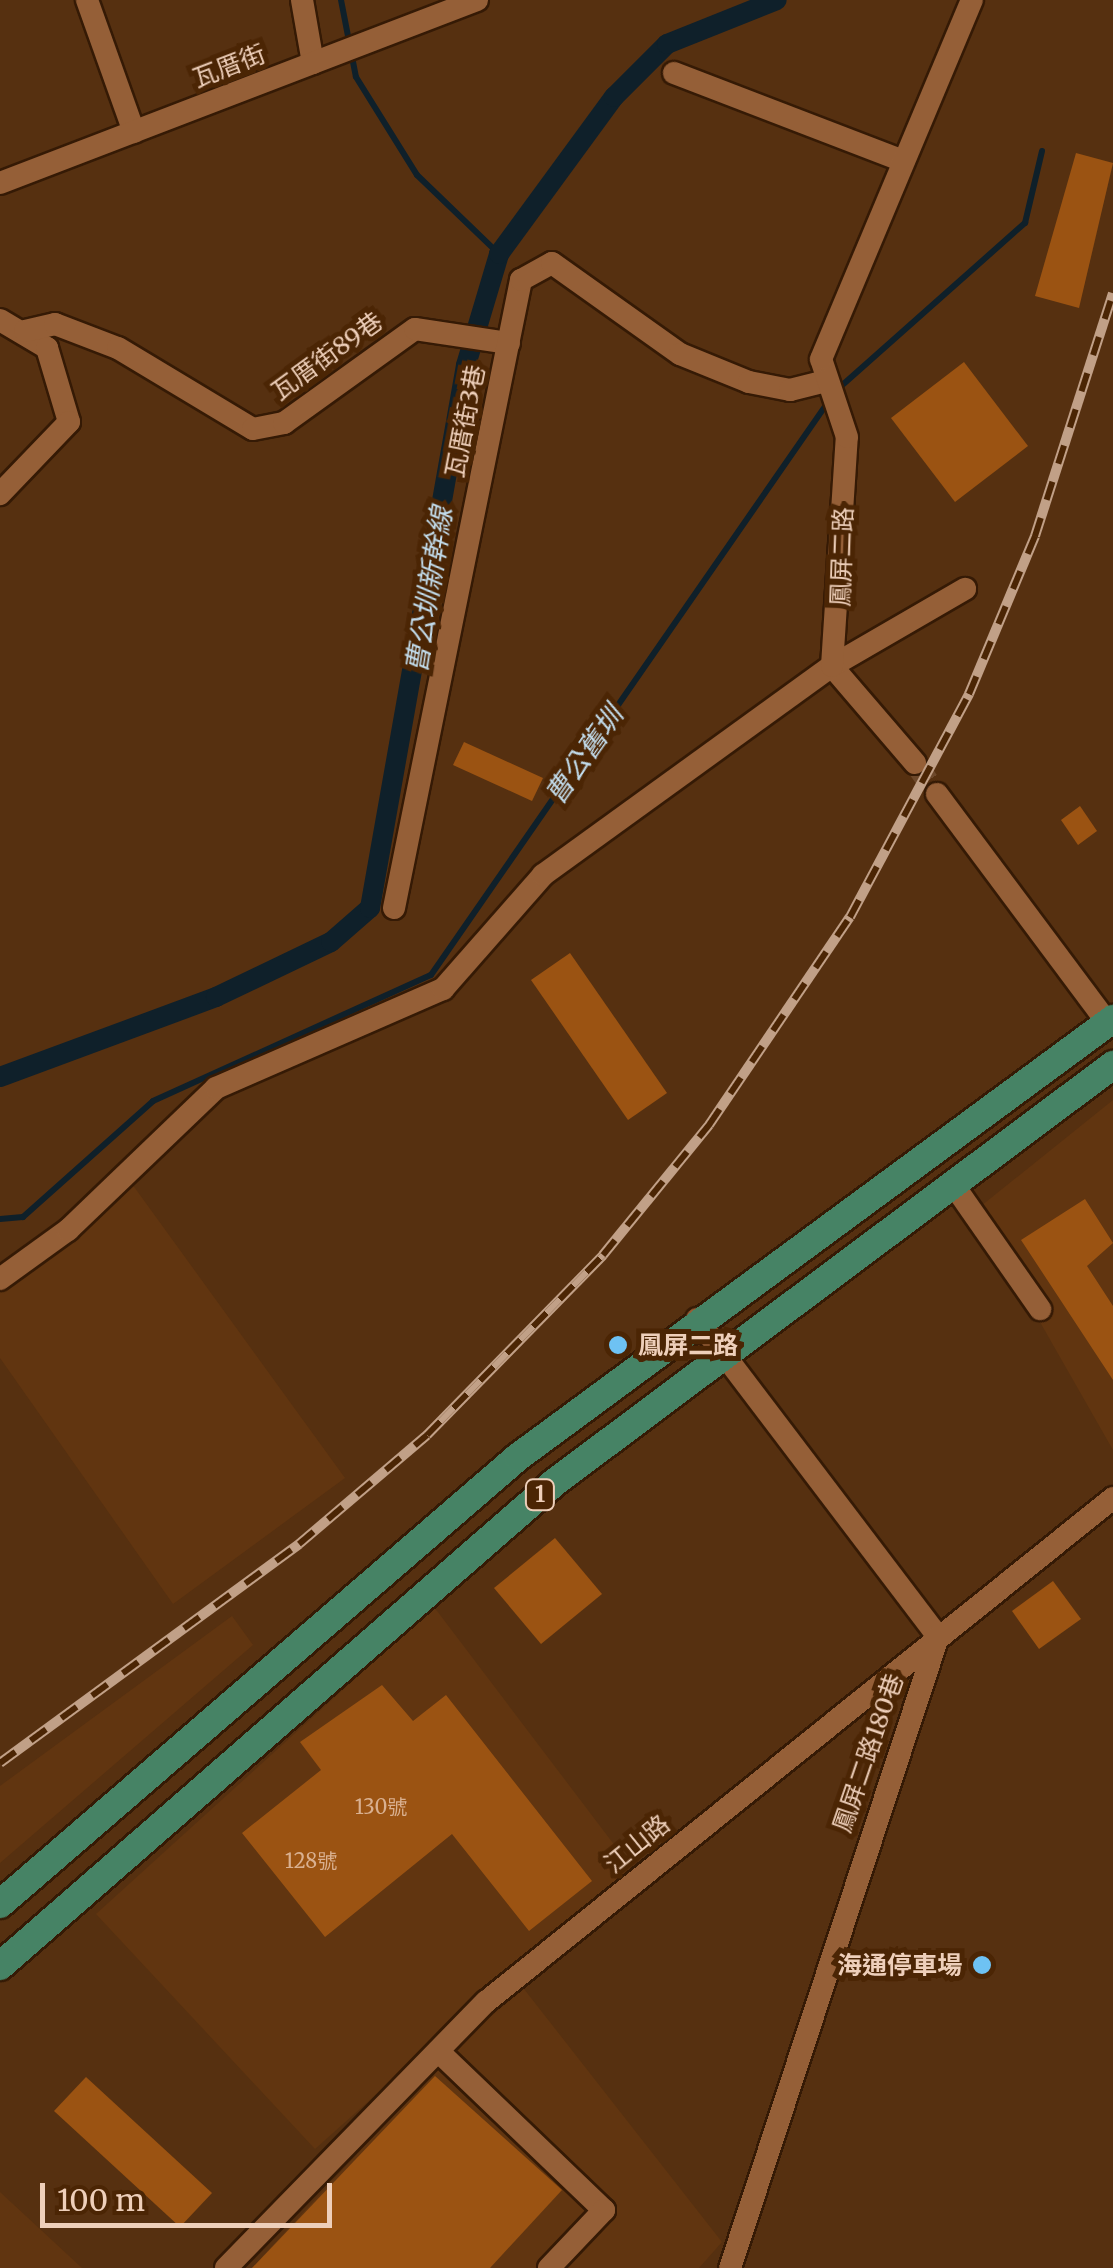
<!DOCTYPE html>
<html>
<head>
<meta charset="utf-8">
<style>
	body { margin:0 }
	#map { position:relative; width:1113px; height:2268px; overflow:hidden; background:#563010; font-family:Merriweather,"Noto Sans TC",serif }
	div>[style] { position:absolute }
	.built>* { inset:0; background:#613510 }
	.stream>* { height:6px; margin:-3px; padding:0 3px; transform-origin:3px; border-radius:3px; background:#0f202a }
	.canal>* { height:20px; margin:-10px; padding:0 10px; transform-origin:10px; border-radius:10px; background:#0f202a }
	.building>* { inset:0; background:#9b5312 }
	.minor-tunnel>* { height:22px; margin-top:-11px; transform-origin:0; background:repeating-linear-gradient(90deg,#6d482a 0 22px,transparent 0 33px) }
	.roads { filter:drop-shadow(2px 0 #351a05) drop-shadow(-2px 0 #351a05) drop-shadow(0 2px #351a05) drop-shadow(0 -2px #351a05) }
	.minor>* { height:22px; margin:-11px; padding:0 11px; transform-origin:11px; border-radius:11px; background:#955f37 }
	.major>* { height:28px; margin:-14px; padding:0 14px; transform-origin:14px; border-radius:14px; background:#468365 }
	.rail>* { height:10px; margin-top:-5px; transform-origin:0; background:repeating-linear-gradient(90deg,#4b2504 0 19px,#c1a087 0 38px); box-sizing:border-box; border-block:2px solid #c1a087 }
	.dots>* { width:28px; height:28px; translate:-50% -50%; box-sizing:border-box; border:5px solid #4b2504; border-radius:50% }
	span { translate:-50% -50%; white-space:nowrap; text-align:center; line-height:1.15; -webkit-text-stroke:10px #4b2504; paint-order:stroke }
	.number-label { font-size:20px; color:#d9b090 }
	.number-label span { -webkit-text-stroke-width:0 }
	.shield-label span { padding:2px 8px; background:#4b2504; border:2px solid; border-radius:8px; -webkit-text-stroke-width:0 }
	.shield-label { font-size:22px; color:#eecfba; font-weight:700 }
	.street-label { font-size:25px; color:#eecfba }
	.poi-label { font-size:25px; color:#eecfba; font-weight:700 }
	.left { translate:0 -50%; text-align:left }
	.right { translate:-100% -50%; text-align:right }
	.water-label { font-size:28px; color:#c2dcec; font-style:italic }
	.scale { position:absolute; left:40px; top:2183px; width:292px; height:45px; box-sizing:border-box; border:5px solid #eecfba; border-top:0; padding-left:12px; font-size:30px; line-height:35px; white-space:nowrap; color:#eecfba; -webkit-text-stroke:8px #4b2504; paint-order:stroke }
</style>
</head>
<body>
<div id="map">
	<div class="built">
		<i style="clip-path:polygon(1113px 1100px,1113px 1450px,976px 1210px)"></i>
		<i style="clip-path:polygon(132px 1184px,345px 1478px,173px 1604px,0 1358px,0 1291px)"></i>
		<i style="clip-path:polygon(434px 1607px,631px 1867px,315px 2149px,96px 1914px)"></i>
		<i style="clip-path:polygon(232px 1616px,253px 1645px,0 1863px,0 1786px)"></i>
		<i style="clip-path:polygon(524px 1989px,722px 2242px,699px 2268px,252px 2268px,464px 2038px)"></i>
		<i style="clip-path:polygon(0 2192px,82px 2268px,0 2268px)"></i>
	</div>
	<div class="stream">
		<i style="left:341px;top:0;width:78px;rotate:79deg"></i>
		<i style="left:356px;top:77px;width:115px;rotate:58.1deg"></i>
		<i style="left:417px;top:175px;width:114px;rotate:43.9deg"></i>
		<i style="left:839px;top:388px;width:249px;rotate:-41.6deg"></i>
		<i style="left:1025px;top:223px;width:74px;rotate:-76.7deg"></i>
		<i style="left:0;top:1219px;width:23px;rotate:-5deg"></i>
		<i style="left:23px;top:1217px;width:174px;rotate:-41.7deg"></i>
		<i style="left:153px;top:1101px;width:305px;rotate:-24.4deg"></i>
		<i style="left:431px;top:975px;width:697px;rotate:-55.28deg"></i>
	</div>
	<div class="canal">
		<i style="left:0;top:1077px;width:230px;rotate:-20.3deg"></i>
		<i style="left:216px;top:997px;width:127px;rotate:-25.6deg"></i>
		<i style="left:331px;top:942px;width:52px;rotate:-41.1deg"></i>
		<i style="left:370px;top:908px;width:551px;rotate:-79.97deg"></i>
		<i style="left:466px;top:365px;width:116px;rotate:-73.4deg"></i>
		<i style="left:499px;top:254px;width:195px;rotate:-53.8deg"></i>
		<i style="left:614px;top:97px;width:75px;rotate:-45deg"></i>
		<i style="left:667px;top:44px;width:118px;rotate:-21.8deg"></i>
	</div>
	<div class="building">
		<i style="clip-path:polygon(1076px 153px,1113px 163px,1079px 308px,1035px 296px)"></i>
		<i style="clip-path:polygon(964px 362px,1028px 446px,955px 502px,891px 418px)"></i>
		<i style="clip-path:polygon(464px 742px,543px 778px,532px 801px,453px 765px)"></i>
		<i style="clip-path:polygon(1080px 806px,1097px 831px,1078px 845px,1061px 820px)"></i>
		<i style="clip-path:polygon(570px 953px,667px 1093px,628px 1120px,531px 980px)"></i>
		<i style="clip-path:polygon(1085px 1199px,1113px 1243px,1087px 1266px,1113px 1306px,1113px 1380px,1021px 1240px)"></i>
		<i style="clip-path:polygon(555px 1538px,602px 1594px,541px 1644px,494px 1588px)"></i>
		<i style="clip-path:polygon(1053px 1581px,1081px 1619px,1039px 1649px,1012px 1611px)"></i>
		<i style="clip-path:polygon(382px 1685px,413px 1721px,446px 1695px,592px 1881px,529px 1931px,452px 1834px,325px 1937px,242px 1833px,321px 1770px,300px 1742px)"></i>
		<i style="clip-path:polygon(435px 2076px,562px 2190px,490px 2268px,252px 2268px)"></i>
		<i style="clip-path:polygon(86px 2077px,212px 2193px,180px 2227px,54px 2111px)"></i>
	</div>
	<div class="minor-tunnel">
		<i style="left:915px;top:763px;width:38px;rotate:55deg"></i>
	</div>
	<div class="roads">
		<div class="minor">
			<i style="left:87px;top:0;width:140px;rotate:70.4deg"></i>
			<i style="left:302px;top:0;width:64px;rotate:80.1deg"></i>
			<i style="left:674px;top:73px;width:245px;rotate:21deg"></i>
			<i style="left:0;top:183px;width:511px;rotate:-20.99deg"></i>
			<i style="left:0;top:320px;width:55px;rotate:30.8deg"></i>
			<i style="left:47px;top:348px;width:77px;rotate:73.4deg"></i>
			<i style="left:69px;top:422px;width:100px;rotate:133.8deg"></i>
			<i style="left:25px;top:331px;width:31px;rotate:-13deg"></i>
			<i style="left:55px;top:324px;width:67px;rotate:20.9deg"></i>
			<i style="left:118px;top:348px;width:157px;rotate:31deg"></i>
			<i style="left:253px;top:429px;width:32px;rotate:-11deg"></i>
			<i style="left:284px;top:423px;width:161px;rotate:-35.7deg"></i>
			<i style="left:415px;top:329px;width:95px;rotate:8.5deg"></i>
			<i style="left:915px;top:763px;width:128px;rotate:-130.6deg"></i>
			<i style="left:832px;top:666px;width:154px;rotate:-30.1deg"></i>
			<i style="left:937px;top:794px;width:286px;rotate:53.3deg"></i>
			<i style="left:394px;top:908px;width:641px;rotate:-78.57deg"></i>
			<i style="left:521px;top:280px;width:35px;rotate:-29deg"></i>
			<i style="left:552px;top:263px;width:157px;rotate:35.4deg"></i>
			<i style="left:680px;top:354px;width:74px;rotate:22.1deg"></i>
			<i style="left:749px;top:382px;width:42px;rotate:11deg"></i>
			<i style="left:790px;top:390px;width:33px;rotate:-14deg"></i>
			<i style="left:955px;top:1187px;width:149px;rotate:55.1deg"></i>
			<i style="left:0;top:1279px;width:84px;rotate:-35.8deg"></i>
			<i style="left:68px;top:1230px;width:205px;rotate:-43.8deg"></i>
			<i style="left:216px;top:1088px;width:248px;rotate:-23.6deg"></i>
			<i style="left:443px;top:989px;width:152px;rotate:-48.7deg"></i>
			<i style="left:543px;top:875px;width:357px;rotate:-35.9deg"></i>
			<i style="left:832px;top:666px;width:229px;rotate:-86.3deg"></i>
			<i style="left:847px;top:437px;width:82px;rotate:-108.4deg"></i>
			<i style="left:821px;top:359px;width:389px;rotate:-67.2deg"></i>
			<i style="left:697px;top:1319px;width:399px;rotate:52.8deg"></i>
			<i style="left:938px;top:1637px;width:664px;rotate:108.24deg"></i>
			<i style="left:438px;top:2051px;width:230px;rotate:43.8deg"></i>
			<i style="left:604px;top:2210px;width:80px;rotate:133.5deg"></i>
			<i style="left:226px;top:2268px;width:373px;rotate:-45.7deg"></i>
			<i style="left:487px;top:2001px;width:803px;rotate:-38.78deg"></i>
		</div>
		<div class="major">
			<i style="left:0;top:1904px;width:684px;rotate:-40.79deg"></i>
			<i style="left:518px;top:1457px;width:739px;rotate:-36.36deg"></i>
			<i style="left:0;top:1966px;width:736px;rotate:-41.09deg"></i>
			<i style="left:555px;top:1482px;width:697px;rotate:-36.77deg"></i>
		</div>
	</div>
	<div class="rail">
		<i style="left:0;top:1763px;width:371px;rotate:-36.2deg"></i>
		<i style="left:299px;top:1544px;width:168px;rotate:-40.4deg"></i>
		<i style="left:427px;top:1435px;width:252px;rotate:-45.6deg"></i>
		<i style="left:603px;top:1255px;width:168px;rotate:-50.8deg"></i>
		<i style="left:709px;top:1125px;width:251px;rotate:-55.9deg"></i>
		<i style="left:850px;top:917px;width:253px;rotate:-61.9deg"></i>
		<i style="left:969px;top:694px;width:171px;rotate:-67.3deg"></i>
		<i style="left:1035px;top:536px;width:255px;rotate:-72.2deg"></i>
	</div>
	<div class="dots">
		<i style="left:618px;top:1345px;background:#6ec2f3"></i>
		<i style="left:982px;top:1965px;background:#6ec2f3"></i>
	</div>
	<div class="number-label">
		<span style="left:381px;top:1806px">130號</span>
		<span style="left:311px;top:1860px">128號</span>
	</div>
	<div class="shield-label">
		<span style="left:540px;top:1495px">1</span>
	</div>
	<div class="street-label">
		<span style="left:229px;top:66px;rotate:-21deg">瓦厝街</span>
		<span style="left:327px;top:356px;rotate:-36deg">瓦厝街89巷</span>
		<span style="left:465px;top:421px;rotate:-79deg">瓦厝街3巷</span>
		<span style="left:842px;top:557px;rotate:-88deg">鳳屏二路</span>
		<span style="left:868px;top:1753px;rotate:-71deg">鳳屏二路180巷</span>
		<span style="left:637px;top:1844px;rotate:-39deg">江山路</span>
	</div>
	<div class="poi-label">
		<span class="left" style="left:638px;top:1345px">鳳屏二路</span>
		<span class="right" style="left:962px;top:1965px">海通停車場</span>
	</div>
	<div class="water-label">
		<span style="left:429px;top:590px;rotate:-81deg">曹公圳新幹線</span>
		<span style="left:584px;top:755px;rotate:-55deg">曹公舊圳</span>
	</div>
	<div class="scale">100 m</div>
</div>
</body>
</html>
